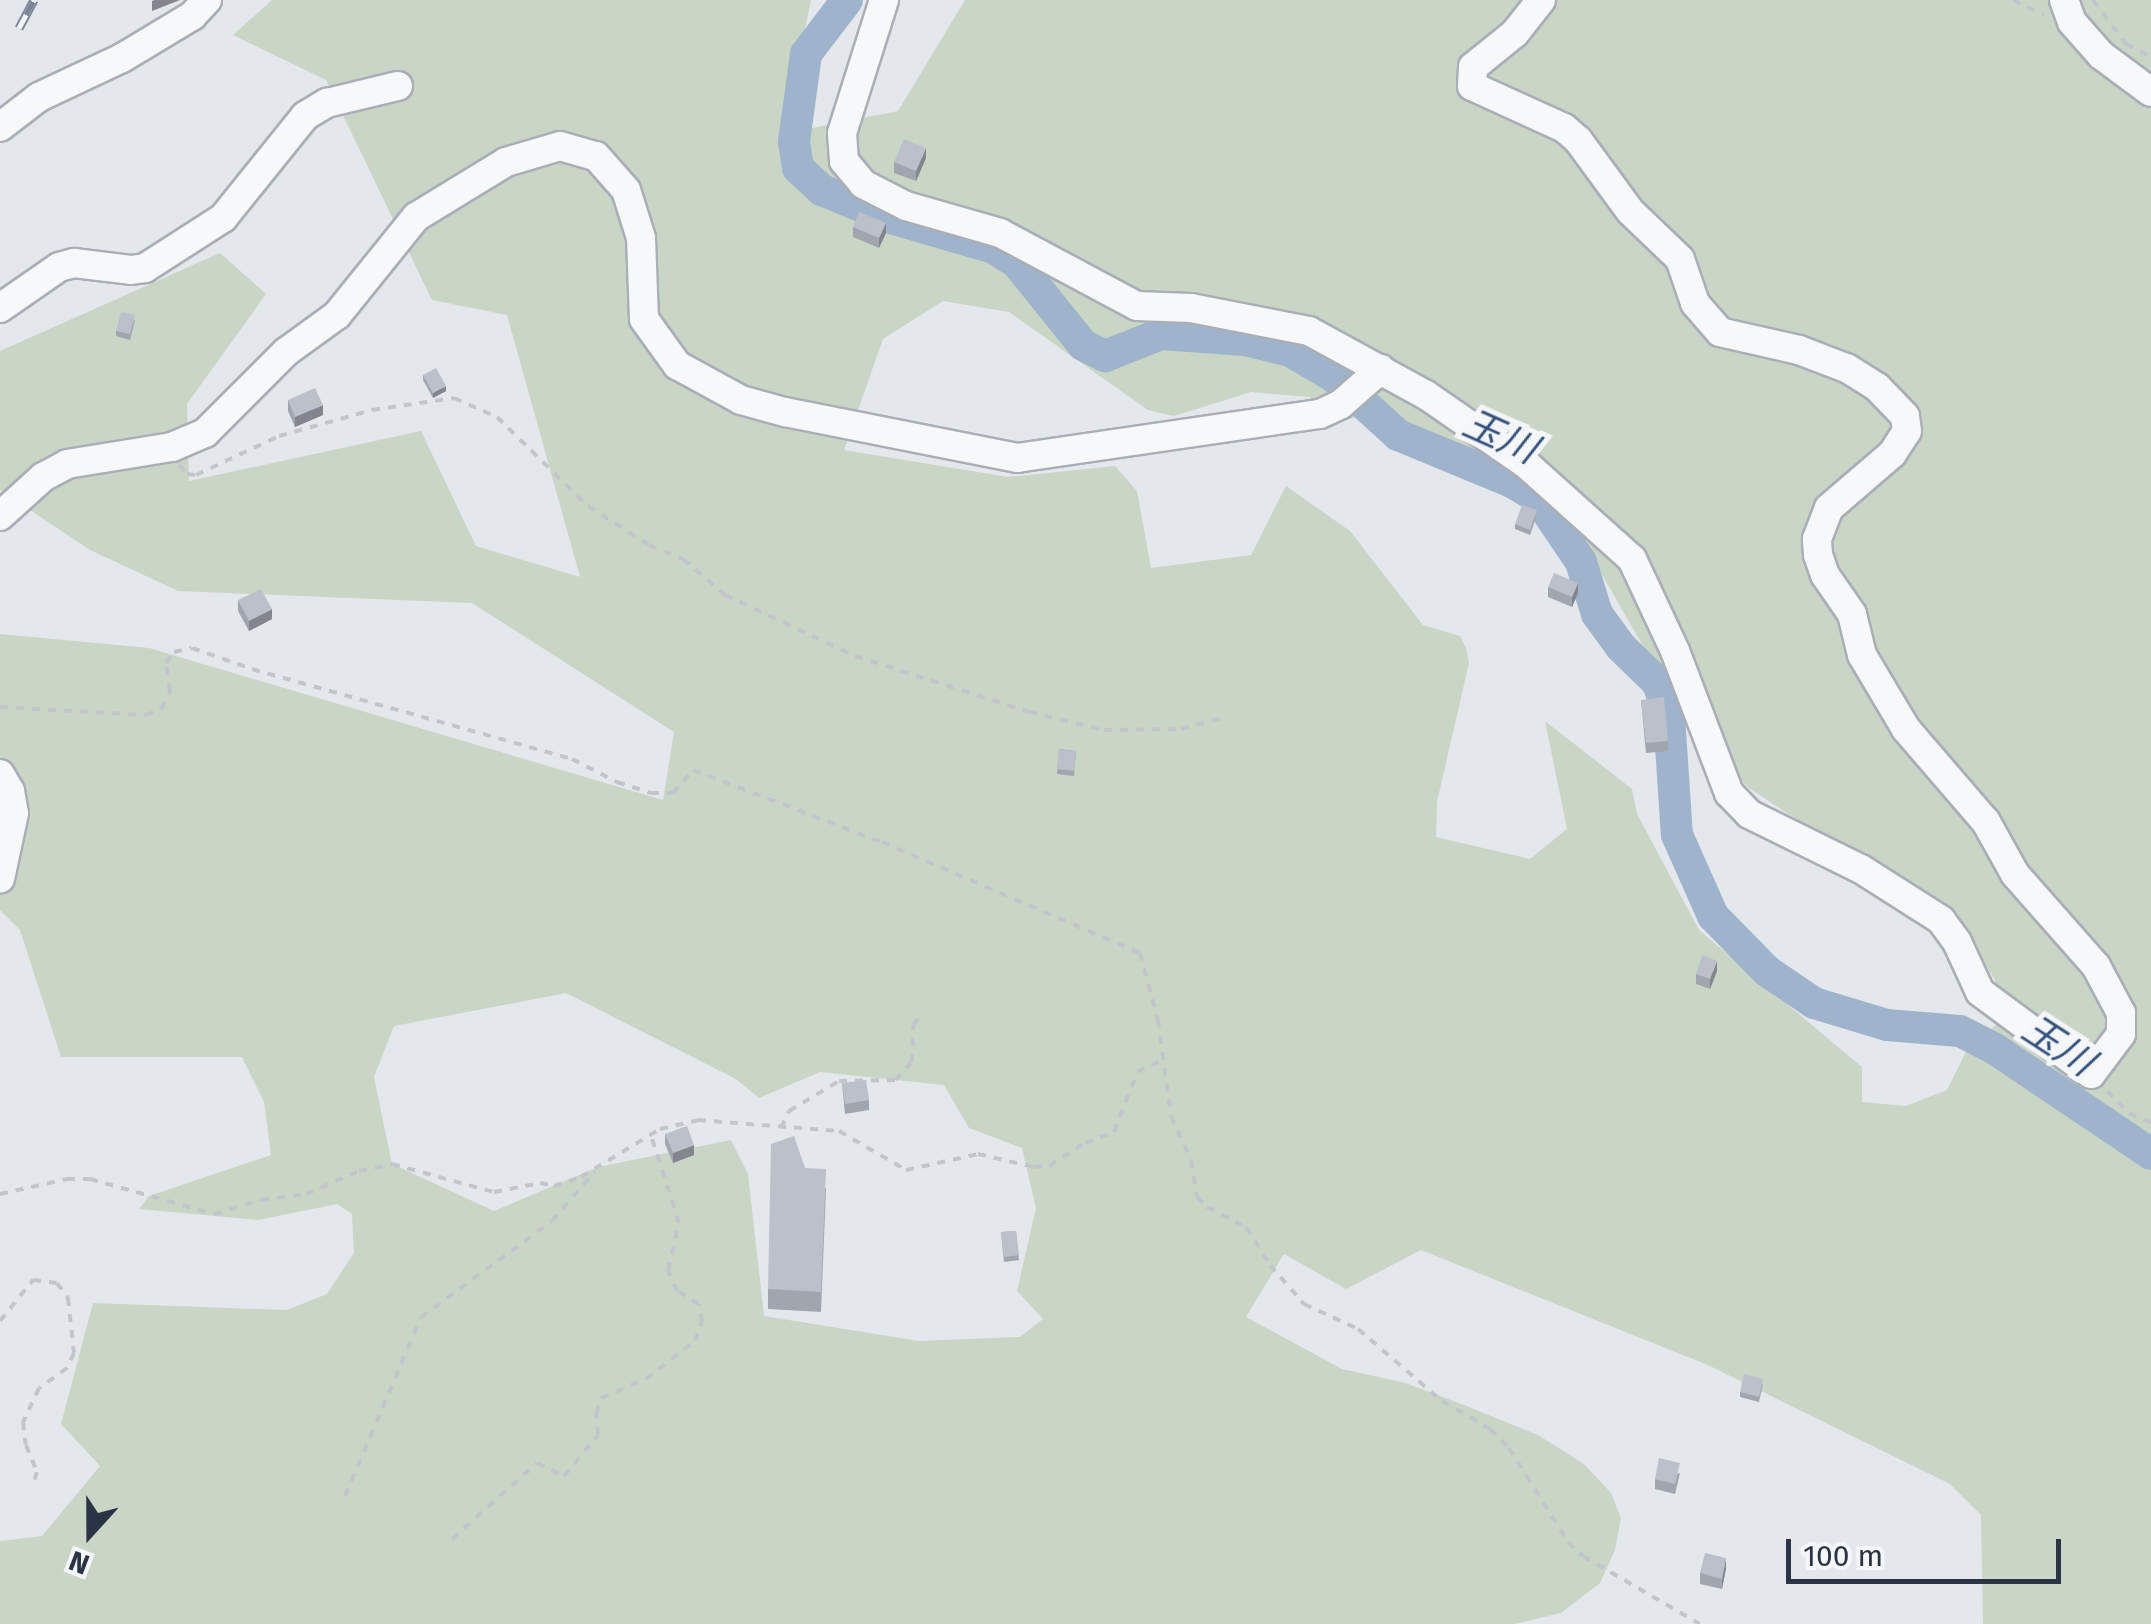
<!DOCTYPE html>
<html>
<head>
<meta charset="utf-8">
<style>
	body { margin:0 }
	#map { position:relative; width:2151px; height:1624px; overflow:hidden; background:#e4e7ec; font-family:"Fira Sans","Noto Sans JP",sans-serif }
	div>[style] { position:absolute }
	.green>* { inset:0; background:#c9d6c5 }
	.river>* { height:32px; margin:-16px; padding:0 16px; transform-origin:16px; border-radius:16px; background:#9fb4cc }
	.path>* { height:4px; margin-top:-2px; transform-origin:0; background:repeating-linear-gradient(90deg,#c2c5cb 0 8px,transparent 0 16px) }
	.roads { filter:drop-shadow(2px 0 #a9aeb7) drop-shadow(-2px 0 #a9aeb7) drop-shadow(0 2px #a9aeb7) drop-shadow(0 -2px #a9aeb7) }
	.minor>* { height:28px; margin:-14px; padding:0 14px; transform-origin:14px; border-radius:14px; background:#f7f8fa }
	.rail>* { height:9px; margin-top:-4.5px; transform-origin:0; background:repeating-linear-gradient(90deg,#f4f6f9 0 15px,#7d8696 0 30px); box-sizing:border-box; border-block:2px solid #7d8696 }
	.wall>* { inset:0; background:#a1a5ae }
	.shaded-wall>* { inset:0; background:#83868d }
	.building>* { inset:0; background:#bbc0ca }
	span { translate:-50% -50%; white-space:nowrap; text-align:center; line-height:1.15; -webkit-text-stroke:10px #f4f6f9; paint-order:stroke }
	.water-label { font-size:38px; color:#34527a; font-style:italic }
	.north { position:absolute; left:40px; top:1484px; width:100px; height:100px; -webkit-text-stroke:8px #f4f6f9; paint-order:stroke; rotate:201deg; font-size:28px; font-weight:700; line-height:40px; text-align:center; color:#2b3445 }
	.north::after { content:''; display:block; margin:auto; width:35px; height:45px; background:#2b3445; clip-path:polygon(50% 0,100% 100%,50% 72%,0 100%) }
	.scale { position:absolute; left:1786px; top:1539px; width:275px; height:45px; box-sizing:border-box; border:5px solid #2b3445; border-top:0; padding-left:12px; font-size:30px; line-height:35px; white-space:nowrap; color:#2b3445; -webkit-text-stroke:8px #f4f6f9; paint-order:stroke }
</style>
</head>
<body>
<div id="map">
	<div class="green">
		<i style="clip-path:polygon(evenodd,272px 0,811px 0,795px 78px,792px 132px,898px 111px,965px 0,2151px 0,2151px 1624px,1983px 1624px,1981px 1515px,1950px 1484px,1710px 1366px,1421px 1250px,1346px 1289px,1284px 1254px,1246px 1317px,1342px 1369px,1406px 1383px,1469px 1407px,1538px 1435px,1584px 1464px,1611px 1493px,1621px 1518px,1615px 1550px,1600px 1583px,1561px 1613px,1514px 1624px,0 1624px,0 1541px,42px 1536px,100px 1466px,61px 1424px,93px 1303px,287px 1310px,327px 1294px,354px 1253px,352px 1214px,337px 1204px,258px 1220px,139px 1209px,149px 1196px,271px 1155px,264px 1102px,242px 1057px,61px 1057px,20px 930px,0 910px,0 634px,149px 648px,663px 800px,674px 732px,472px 603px,178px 591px,90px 550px,0 490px,0 351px,220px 253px,266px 294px,187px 404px,189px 481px,421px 431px,476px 546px,580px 577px,507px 315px,432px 300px,326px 80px,233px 35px,272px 0,943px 301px,1009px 312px,1148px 410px,1174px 416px,1251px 392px,1309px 397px,1347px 419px,1387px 412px,1563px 506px,1689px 727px,1749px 788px,1965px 931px,1995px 980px,1997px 1024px,1967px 1050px,1947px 1090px,1906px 1106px,1862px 1102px,1862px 1067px,1699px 930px,1637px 814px,1632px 789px,1545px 721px,1567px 829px,1530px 859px,1436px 837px,1437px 802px,1469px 663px,1466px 648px,1460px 636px,1423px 625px,1350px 531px,1286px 486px,1251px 555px,1151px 568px,1137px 491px,1115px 466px,1008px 477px,844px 450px,883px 339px,943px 301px,272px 0,566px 993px,736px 1079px,759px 1098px,820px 1072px,944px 1085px,969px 1128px,1022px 1148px,1036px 1208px,1017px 1291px,1043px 1319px,1020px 1337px,919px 1341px,764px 1316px,748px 1174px,731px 1140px,598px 1167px,494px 1211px,392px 1164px,374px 1077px,394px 1026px,566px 993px)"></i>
	</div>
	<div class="river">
		<i style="left:847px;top:0;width:68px;rotate:127.2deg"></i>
		<i style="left:806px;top:54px;width:89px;rotate:97.8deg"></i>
		<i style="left:794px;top:142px;width:26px;rotate:81deg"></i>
		<i style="left:798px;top:168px;width:33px;rotate:43deg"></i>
		<i style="left:822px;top:190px;width:70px;rotate:22.6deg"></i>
		<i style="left:887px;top:217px;width:111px;rotate:16.2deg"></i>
		<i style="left:994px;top:248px;width:27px;rotate:33deg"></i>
		<i style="left:1017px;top:263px;width:105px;rotate:51.2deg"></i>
		<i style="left:1083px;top:345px;width:25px;rotate:27deg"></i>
		<i style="left:1105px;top:356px;width:60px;rotate:-21.4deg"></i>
		<i style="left:1161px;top:334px;width:84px;rotate:4.1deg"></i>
		<i style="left:1245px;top:340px;width:46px;rotate:13.7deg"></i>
		<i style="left:1290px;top:351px;width:50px;rotate:30.2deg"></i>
		<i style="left:1333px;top:376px;width:88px;rotate:42.2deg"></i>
		<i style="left:1398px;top:435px;width:123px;rotate:22.4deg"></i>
		<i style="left:1512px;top:482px;width:29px;rotate:31deg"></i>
		<i style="left:1537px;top:497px;width:78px;rotate:55.9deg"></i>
		<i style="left:1581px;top:562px;width:54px;rotate:72.9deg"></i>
		<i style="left:1597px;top:614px;width:41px;rotate:54deg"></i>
		<i style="left:1621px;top:647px;width:52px;rotate:44.2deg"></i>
		<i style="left:1658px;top:683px;width:35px;rotate:72deg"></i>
		<i style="left:1669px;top:716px;width:119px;rotate:86.2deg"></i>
		<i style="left:1677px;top:835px;width:89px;rotate:66deg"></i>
		<i style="left:1713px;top:916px;width:77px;rotate:45.5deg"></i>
		<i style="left:1767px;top:971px;width:57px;rotate:34.2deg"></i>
		<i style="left:1814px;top:1003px;width:76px;rotate:16.8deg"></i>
		<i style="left:1887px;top:1025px;width:73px;rotate:4.7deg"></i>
		<i style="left:1960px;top:1031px;width:39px;rotate:27deg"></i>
		<i style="left:1995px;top:1049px;width:188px;rotate:33.9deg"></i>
	</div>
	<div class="path">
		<i style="left:2013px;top:0;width:34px;rotate:26deg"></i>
		<i style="left:2093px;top:0;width:55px;rotate:53.1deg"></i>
		<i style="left:2126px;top:44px;width:28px;rotate:27deg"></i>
		<i style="left:179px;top:465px;width:12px;rotate:48deg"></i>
		<i style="left:187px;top:474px;width:9px;rotate:6deg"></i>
		<i style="left:196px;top:475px;width:92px;rotate:-25.2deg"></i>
		<i style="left:279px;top:436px;width:97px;rotate:-15.6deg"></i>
		<i style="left:372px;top:410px;width:83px;rotate:-8.3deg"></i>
		<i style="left:454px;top:398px;width:47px;rotate:23.8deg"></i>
		<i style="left:497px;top:417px;width:127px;rotate:44.4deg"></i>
		<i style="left:588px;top:506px;width:72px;rotate:32.6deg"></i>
		<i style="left:649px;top:545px;width:37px;rotate:22deg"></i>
		<i style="left:683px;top:559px;width:55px;rotate:40.6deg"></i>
		<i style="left:725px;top:595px;width:144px;rotate:25.1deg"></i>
		<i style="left:855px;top:656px;width:183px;rotate:17.8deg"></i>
		<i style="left:1029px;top:712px;width:77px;rotate:13.5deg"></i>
		<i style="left:1104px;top:730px;width:77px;rotate:-0.7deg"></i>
		<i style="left:1181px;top:729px;width:42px;rotate:-15deg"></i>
		<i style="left:0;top:707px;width:146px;rotate:3.1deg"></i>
		<i style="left:146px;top:715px;width:16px;rotate:-22deg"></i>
		<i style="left:161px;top:709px;width:20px;rotate:-63deg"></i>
		<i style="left:170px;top:691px;width:28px;rotate:-98deg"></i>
		<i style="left:166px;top:663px;width:14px;rotate:-54deg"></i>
		<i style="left:174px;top:652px;width:18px;rotate:-13deg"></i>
		<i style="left:192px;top:648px;width:64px;rotate:19.3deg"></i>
		<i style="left:252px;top:669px;width:332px;rotate:15.7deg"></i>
		<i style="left:572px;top:759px;width:51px;rotate:27.1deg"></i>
		<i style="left:617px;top:782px;width:36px;rotate:18deg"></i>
		<i style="left:651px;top:793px;width:22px"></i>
		<i style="left:673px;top:793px;width:30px;rotate:-49deg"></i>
		<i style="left:693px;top:770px;width:202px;rotate:20.9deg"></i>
		<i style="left:882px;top:842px;width:281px;rotate:23.3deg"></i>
		<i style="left:1140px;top:953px;width:69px;rotate:75deg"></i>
		<i style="left:1158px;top:1020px;width:97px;rotate:82.3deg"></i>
		<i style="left:1171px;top:1116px;width:48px;rotate:65.6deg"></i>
		<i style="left:1191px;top:1160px;width:37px;rotate:81deg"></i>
		<i style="left:1197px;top:1197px;width:14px;rotate:45deg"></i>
		<i style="left:1207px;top:1207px;width:44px;rotate:27.1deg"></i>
		<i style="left:1246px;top:1227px;width:45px;rotate:57.7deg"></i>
		<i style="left:1270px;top:1265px;width:52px;rotate:48.9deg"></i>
		<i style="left:1304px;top:1304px;width:60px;rotate:24.8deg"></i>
		<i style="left:1358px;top:1329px;width:111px;rotate:40.6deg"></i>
		<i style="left:1442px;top:1401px;width:56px;rotate:30.3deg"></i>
		<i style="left:1490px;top:1429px;width:27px;rotate:45deg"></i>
		<i style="left:1509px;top:1448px;width:111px;rotate:57.9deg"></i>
		<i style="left:1568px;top:1542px;width:21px;rotate:43deg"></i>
		<i style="left:1583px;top:1556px;width:135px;rotate:30.2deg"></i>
		<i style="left:2107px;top:1091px;width:31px;rotate:45deg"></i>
		<i style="left:2129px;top:1113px;width:24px;rotate:24deg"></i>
		<i style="left:781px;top:1128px;width:19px;rotate:-65deg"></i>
		<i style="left:789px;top:1111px;width:58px;rotate:-31deg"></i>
		<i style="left:839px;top:1081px;width:56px;rotate:-1deg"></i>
		<i style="left:895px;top:1080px;width:25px;rotate:-47deg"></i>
		<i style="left:912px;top:1062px;width:37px;rotate:-88deg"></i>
		<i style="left:913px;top:1025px;width:14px;rotate:-51deg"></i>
		<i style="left:0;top:1194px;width:69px;rotate:-12.6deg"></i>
		<i style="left:67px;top:1179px;width:23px"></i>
		<i style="left:90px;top:1179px;width:129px;rotate:15.8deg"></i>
		<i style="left:214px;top:1214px;width:49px;rotate:-16.6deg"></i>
		<i style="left:261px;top:1200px;width:45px;rotate:-7.6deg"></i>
		<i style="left:306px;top:1194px;width:58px;rotate:-23.5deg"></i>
		<i style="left:359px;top:1171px;width:34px;rotate:-12deg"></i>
		<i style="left:392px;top:1164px;width:106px;rotate:15.4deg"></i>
		<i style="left:494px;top:1192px;width:47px;rotate:-11.1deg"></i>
		<i style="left:540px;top:1183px;width:14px;rotate:12deg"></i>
		<i style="left:554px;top:1186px;width:28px;rotate:-18deg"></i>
		<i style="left:581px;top:1177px;width:92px;rotate:-31.3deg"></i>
		<i style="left:660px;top:1129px;width:39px;rotate:-13deg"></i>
		<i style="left:698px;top:1120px;width:141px;rotate:4.5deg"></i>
		<i style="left:839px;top:1131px;width:78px;rotate:30.2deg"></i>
		<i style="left:906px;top:1170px;width:74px;rotate:-12.5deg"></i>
		<i style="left:978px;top:1154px;width:57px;rotate:13.1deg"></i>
		<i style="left:1034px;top:1167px;width:15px;rotate:-4deg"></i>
		<i style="left:1049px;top:1166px;width:43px;rotate:-32.6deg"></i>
		<i style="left:1085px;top:1143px;width:31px;rotate:-21deg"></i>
		<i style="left:1114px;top:1132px;width:64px;rotate:-69deg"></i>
		<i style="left:1137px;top:1072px;width:25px;rotate:-26deg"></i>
		<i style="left:0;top:1321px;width:53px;rotate:-51.2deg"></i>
		<i style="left:33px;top:1280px;width:24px;rotate:7deg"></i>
		<i style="left:57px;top:1283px;width:19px;rotate:54deg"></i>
		<i style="left:68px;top:1298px;width:55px;rotate:83.8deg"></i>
		<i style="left:74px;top:1353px;width:17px;rotate:115deg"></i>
		<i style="left:67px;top:1368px;width:34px;rotate:144deg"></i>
		<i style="left:39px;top:1388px;width:38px;rotate:115deg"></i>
		<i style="left:23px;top:1422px;width:23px;rotate:83deg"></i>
		<i style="left:26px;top:1445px;width:29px;rotate:68deg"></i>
		<i style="left:37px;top:1472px;width:14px;rotate:107deg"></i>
		<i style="left:345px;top:1496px;width:194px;rotate:-67deg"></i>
		<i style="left:421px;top:1317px;width:162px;rotate:-36.2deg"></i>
		<i style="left:552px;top:1221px;width:66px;rotate:-49.3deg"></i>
		<i style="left:452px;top:1539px;width:114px;rotate:-41.8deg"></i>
		<i style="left:537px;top:1463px;width:30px;rotate:26deg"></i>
		<i style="left:564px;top:1476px;width:53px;rotate:-50.3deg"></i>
		<i style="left:598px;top:1435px;width:22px;rotate:-95deg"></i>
		<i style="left:596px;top:1413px;width:16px;rotate:-72deg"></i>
		<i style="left:601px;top:1398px;width:49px;rotate:-22.9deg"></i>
		<i style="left:646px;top:1379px;width:62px;rotate:-37.8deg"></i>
		<i style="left:695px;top:1341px;width:20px;rotate:-70deg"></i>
		<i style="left:702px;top:1322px;width:18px;rotate:-99deg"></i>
		<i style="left:699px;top:1304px;width:26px;rotate:-149deg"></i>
		<i style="left:677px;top:1291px;width:23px;rotate:-113deg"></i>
		<i style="left:668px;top:1270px;width:48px;rotate:-76.8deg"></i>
		<i style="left:679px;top:1223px;width:92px;rotate:-107.7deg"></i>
	</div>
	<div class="roads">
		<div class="minor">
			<i style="left:884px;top:0;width:139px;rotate:107.5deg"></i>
			<i style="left:842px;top:133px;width:28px;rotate:86deg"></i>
			<i style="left:844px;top:161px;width:30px;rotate:50deg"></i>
			<i style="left:863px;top:184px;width:48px;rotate:27.1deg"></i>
			<i style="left:906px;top:206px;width:98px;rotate:16deg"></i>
			<i style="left:1000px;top:233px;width:155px;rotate:28.1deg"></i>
			<i style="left:1137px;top:306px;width:54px;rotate:2.1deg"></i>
			<i style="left:1191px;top:308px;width:120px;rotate:11deg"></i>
			<i style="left:1309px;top:331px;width:133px;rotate:28.7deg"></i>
			<i style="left:1426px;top:395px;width:121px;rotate:34.6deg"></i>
			<i style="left:1526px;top:464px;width:142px;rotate:41.9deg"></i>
			<i style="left:1632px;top:559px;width:102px;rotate:64.9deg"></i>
			<i style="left:1675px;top:651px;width:152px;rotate:69.2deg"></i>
			<i style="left:1729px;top:793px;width:29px;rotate:46deg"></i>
			<i style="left:1749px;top:814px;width:125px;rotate:26.2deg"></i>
			<i style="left:1861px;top:869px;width:95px;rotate:32.5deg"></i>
			<i style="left:1941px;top:920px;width:27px;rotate:54deg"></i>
			<i style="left:1957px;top:942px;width:55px;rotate:65.3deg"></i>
			<i style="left:1980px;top:992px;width:138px;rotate:36.5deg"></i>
			<i style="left:2091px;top:1074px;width:50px;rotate:-53.1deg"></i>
			<i style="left:2121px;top:1034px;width:21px;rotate:-90deg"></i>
			<i style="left:2121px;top:1013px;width:53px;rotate:-118deg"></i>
			<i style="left:2096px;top:966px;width:123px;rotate:-131.4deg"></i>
			<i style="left:2015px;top:874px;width:60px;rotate:-119.1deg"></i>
			<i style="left:1986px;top:822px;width:123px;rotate:-130.7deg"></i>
			<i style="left:1906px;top:729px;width:86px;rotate:-120.7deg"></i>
			<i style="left:1862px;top:655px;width:42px;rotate:-103.7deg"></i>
			<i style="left:1852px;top:614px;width:47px;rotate:-124.7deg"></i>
			<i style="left:1825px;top:575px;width:21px;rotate:-109deg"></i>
			<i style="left:1818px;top:555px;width:16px;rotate:-94deg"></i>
			<i style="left:1817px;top:539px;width:33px;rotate:-69deg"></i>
			<i style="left:1829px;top:508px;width:83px;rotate:-40.6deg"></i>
			<i style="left:1892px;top:454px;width:27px;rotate:-57deg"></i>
			<i style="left:1907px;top:431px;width:15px;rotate:-98deg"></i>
			<i style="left:1905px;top:416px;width:40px;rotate:-134deg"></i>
			<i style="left:1877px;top:387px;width:36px;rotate:-148deg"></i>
			<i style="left:1846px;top:368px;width:50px;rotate:-159deg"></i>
			<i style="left:1799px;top:350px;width:81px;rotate:-167.2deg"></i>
			<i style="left:1720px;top:332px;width:38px;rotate:-131deg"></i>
			<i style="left:1695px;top:303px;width:46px;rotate:-108.8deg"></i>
			<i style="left:1680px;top:259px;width:69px;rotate:-136.2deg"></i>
			<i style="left:1630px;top:211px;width:88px;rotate:-126.2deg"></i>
			<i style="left:1578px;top:140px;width:18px;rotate:-139deg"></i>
			<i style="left:1564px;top:128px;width:101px;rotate:-155.5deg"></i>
			<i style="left:1472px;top:86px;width:19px;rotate:-87deg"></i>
			<i style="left:1473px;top:67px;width:54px;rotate:-39deg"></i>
			<i style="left:1515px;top:33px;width:42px;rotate:-51.8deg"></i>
			<i style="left:2064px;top:0;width:23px;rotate:70deg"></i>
			<i style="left:2072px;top:22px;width:44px;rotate:48.7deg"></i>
			<i style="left:2101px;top:55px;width:62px;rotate:36.5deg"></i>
			<i style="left:0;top:127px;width:49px;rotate:-37.6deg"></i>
			<i style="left:39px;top:97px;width:92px;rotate:-25.2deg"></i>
			<i style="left:122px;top:58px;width:82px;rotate:-31deg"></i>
			<i style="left:192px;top:16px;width:22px;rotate:-47deg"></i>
			<i style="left:0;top:308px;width:72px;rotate:-34.8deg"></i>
			<i style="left:59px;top:267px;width:16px;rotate:-15deg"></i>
			<i style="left:74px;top:263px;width:57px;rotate:7deg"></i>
			<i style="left:131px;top:270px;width:14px;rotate:-8deg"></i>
			<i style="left:145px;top:268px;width:93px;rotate:-32.7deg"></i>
			<i style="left:223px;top:218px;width:131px;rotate:-51.2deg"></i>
			<i style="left:305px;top:116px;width:26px;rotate:-31deg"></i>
			<i style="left:327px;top:103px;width:73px;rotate:-13.5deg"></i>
			<i style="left:0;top:516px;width:58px;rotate:-42.2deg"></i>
			<i style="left:43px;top:477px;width:27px;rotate:-28deg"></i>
			<i style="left:67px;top:464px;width:106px;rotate:-9.2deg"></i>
			<i style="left:172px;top:447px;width:36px;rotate:-23deg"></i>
			<i style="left:205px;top:433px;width:115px;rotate:-45deg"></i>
			<i style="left:286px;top:352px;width:63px;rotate:-36deg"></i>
			<i style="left:337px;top:315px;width:126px;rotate:-51.1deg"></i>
			<i style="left:416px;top:217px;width:105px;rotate:-31.4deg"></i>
			<i style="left:506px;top:162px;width:56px;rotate:-16.5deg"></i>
			<i style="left:560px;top:146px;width:37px;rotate:16deg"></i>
			<i style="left:596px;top:156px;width:45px;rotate:48.6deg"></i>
			<i style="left:626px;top:190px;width:50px;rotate:72.6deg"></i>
			<i style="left:641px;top:238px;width:81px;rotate:87.9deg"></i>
			<i style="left:644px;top:319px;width:57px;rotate:54.3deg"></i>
			<i style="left:677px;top:365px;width:73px;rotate:28.7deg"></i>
			<i style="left:741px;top:400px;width:46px;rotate:15.3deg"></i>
			<i style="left:785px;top:412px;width:237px;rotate:11.2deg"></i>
			<i style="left:1017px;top:458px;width:306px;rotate:-8.3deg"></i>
			<i style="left:1320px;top:414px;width:23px;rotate:-25deg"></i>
			<i style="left:1341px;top:404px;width:53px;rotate:-41.2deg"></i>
			<i style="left:0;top:774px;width:20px;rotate:60deg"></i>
			<i style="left:10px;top:791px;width:22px;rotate:80deg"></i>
			<i style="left:14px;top:813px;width:67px;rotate:102deg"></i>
		</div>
	</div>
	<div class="rail">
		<i style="left:19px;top:28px;width:32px;rotate:-62deg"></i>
	</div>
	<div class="wall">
		<i style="clip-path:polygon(926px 158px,916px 181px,894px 173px,894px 162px)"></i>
		<i style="clip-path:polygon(853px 227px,886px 233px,879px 248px,853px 237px)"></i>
		<i style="clip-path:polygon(135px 320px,130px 340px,116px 336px,116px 331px)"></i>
		<i style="clip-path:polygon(423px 375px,446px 391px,433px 398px,423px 380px)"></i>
		<i style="clip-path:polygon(288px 400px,323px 415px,295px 427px,288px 411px)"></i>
		<i style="clip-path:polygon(1537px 515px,1530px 535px,1515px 529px,1515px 524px)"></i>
		<i style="clip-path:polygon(1548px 587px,1578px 593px,1572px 607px,1548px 597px)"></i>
		<i style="clip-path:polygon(238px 600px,272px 619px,249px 631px,238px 611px)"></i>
		<i style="clip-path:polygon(1641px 700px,1668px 741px,1668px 751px,1646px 753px)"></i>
		<i style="clip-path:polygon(1059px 749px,1076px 751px,1074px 776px,1057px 774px)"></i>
		<i style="clip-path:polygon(1717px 971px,1710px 989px,1696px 984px,1696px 974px)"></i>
		<i style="clip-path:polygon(842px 1083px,869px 1100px,869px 1110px,845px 1114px)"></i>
		<i style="clip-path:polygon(665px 1134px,694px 1155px,673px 1163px,665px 1144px)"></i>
		<i style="clip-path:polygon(805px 1168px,826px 1189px,821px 1312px,768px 1309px,768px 1289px)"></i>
		<i style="clip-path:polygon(1016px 1231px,1019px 1260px,1004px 1262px,1001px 1232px)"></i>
		<i style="clip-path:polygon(1763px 1384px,1759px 1402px,1740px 1397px,1740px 1392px)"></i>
		<i style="clip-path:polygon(1680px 1473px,1675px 1494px,1655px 1489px,1655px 1479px)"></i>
		<i style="clip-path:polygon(1726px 1568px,1722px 1589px,1700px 1584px,1700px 1573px)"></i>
	</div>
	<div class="shaded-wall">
		<i style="clip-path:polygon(155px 0,180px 0,152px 11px,152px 1px)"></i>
		<i style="clip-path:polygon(926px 148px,926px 158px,916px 181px,916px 171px)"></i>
		<i style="clip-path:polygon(886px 223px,886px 233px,879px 248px,879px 238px)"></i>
		<i style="clip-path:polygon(446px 386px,446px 391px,433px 398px,433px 393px)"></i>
		<i style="clip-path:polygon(323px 405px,323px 415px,295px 427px,295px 417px)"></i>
		<i style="clip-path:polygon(1578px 583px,1578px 593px,1572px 607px,1572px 597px)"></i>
		<i style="clip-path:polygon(272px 609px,272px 619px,249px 631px,249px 621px)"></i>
		<i style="clip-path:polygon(1717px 961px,1717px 971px,1710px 989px,1710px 979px)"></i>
		<i style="clip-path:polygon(694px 1145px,694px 1155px,673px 1163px,673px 1153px)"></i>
		<i style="clip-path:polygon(1726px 1558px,1726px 1568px,1722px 1589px,1722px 1579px)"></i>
	</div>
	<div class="building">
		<i style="clip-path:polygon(904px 139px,926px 148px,916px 171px,894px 162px)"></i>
		<i style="clip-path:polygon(859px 212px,886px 223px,879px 238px,853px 227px)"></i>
		<i style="clip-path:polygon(121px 312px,135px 315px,130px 334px,116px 331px)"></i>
		<i style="clip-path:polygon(436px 368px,446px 386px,433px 393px,423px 375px)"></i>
		<i style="clip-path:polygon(315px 388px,323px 405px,295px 417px,288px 400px)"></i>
		<i style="clip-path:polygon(1522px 505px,1537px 510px,1530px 530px,1515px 524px)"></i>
		<i style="clip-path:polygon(1554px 573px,1578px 583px,1572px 597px,1548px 587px)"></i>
		<i style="clip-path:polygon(261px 589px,272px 609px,249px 621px,238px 600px)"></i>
		<i style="clip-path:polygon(1664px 697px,1668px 741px,1646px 743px,1641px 700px)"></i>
		<i style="clip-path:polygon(1059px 749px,1076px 751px,1074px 771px,1057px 769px)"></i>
		<i style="clip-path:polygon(1702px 955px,1717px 961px,1710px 979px,1696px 974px)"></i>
		<i style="clip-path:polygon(866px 1080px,869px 1100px,845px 1104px,842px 1083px)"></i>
		<i style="clip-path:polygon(687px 1126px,694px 1145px,673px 1153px,665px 1134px)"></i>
		<i style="clip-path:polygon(794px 1136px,805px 1168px,826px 1169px,821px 1292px,768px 1289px,771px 1144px)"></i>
		<i style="clip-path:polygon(1016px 1231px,1019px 1255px,1004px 1257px,1001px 1232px)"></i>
		<i style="clip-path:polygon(1744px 1374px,1763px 1379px,1759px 1397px,1740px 1392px)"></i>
		<i style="clip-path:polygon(1659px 1458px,1680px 1463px,1675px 1484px,1655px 1479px)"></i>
		<i style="clip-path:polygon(1705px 1553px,1726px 1558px,1722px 1579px,1700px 1573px)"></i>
	</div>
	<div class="water-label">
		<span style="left:1500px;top:437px;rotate:24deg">玉川</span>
		<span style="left:2058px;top:1046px;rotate:33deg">玉川</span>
	</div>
	<div class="north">N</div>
	<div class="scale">100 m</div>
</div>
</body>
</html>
